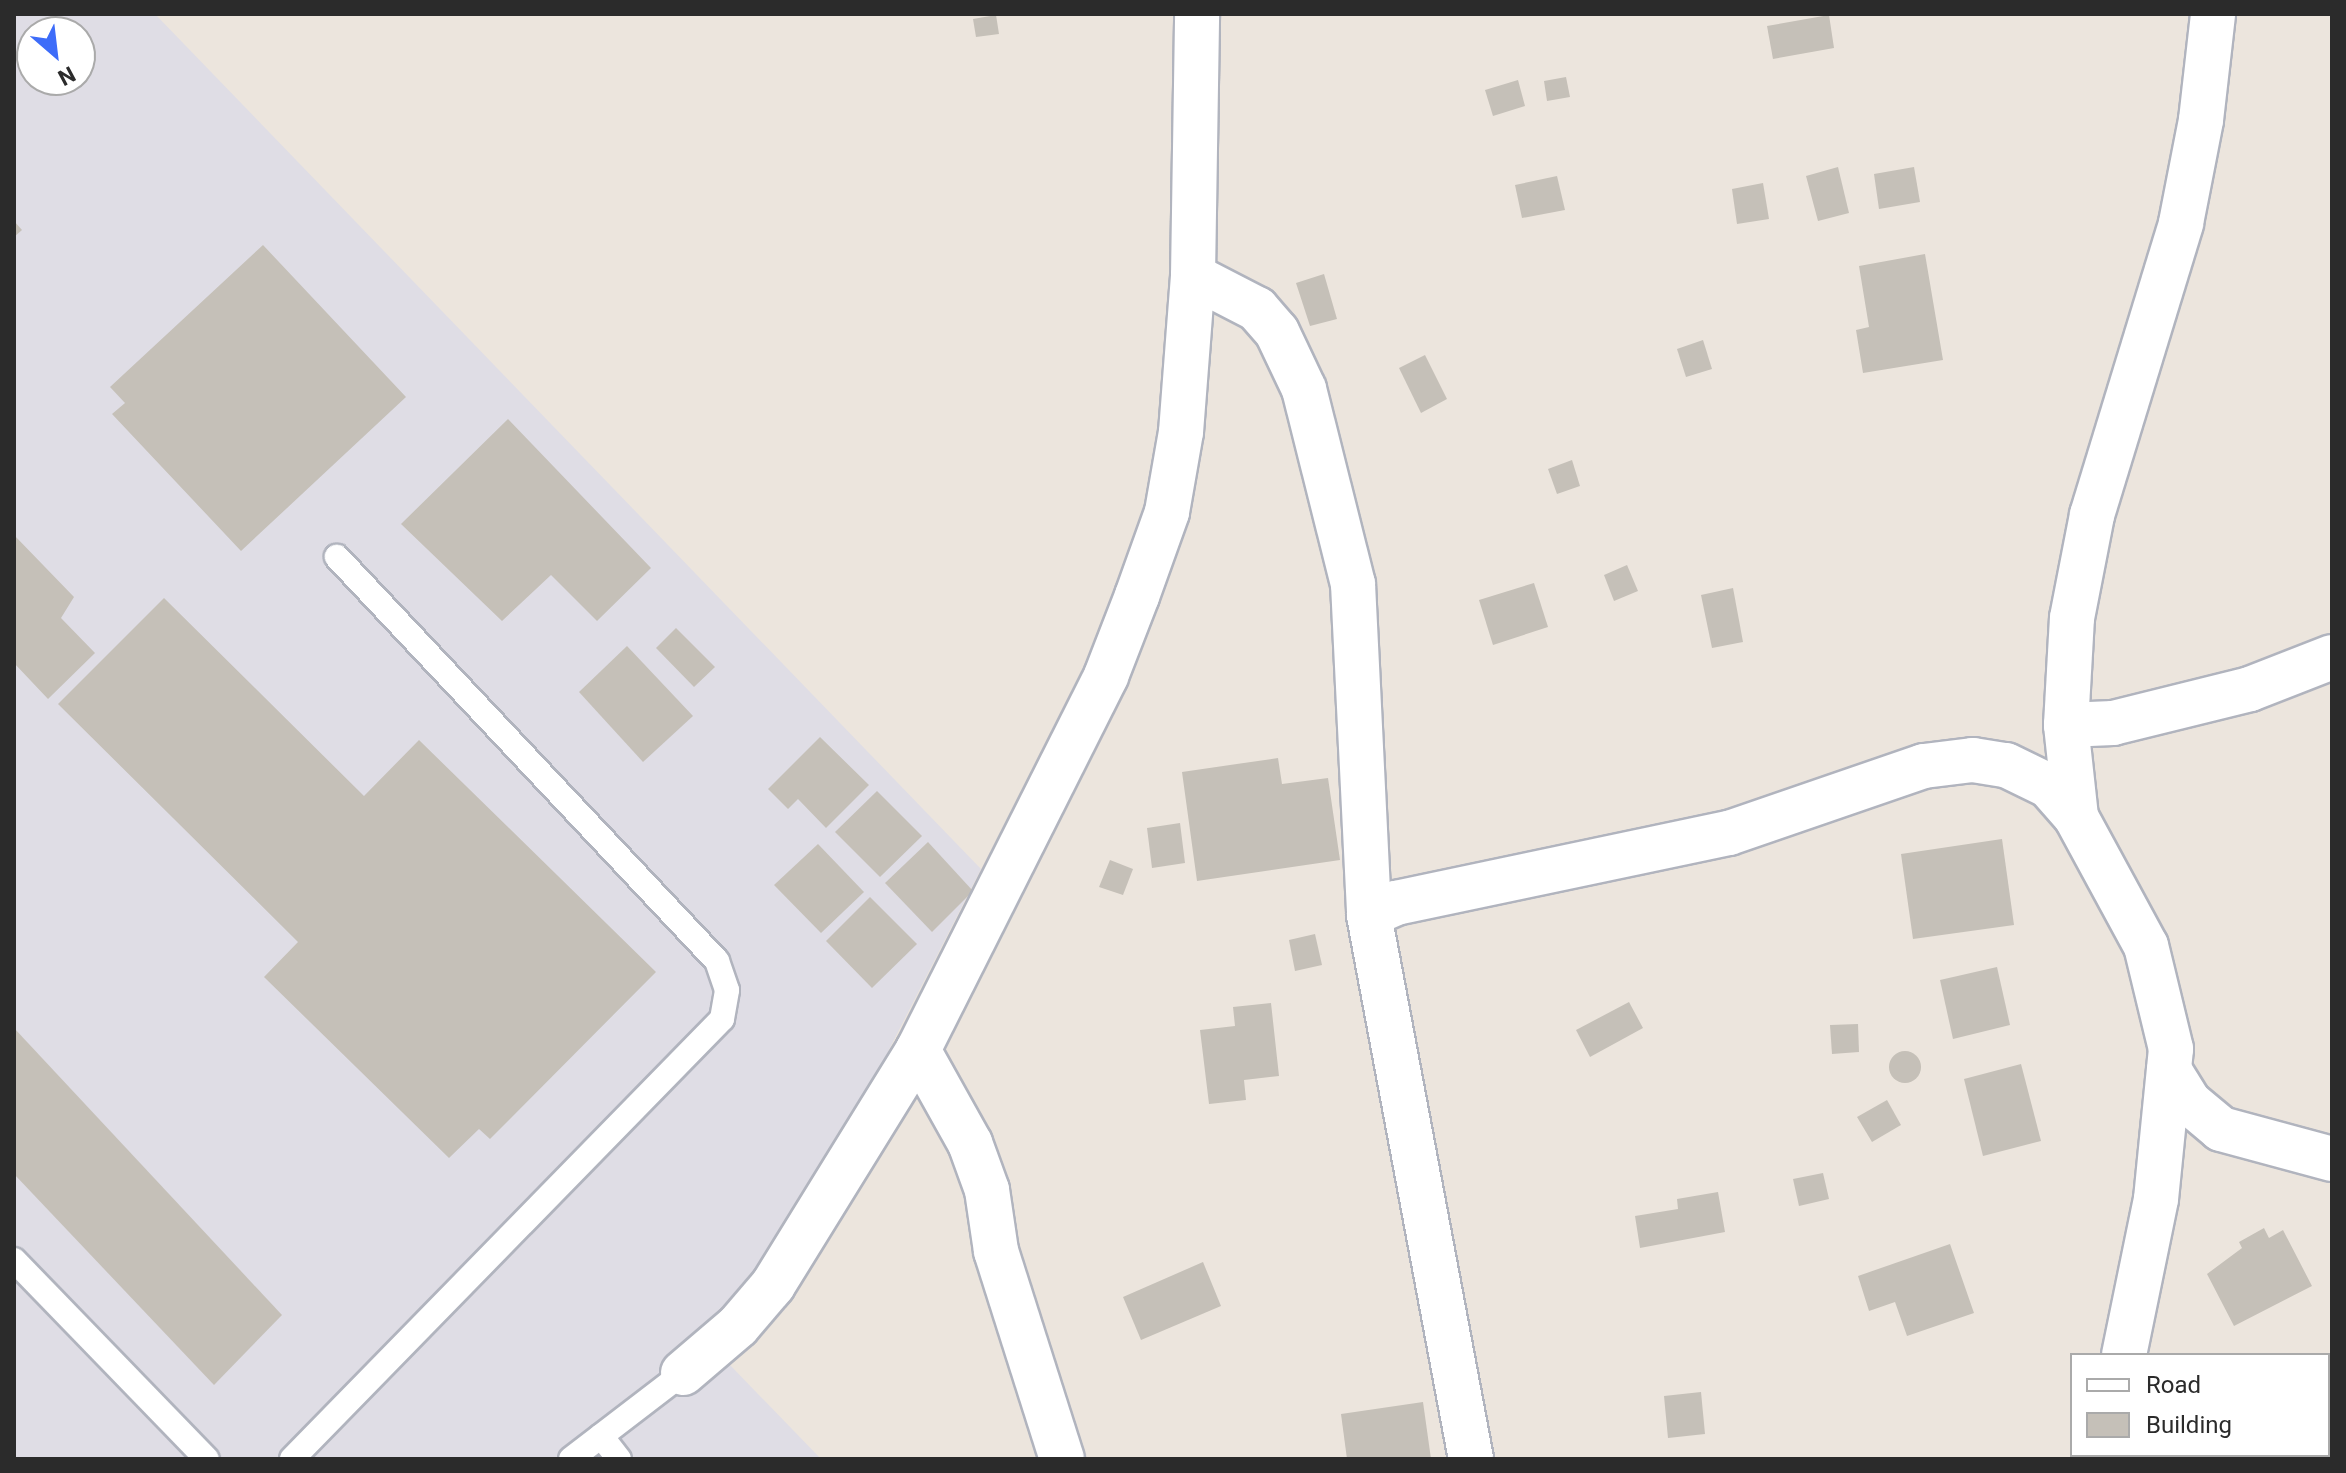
<!DOCTYPE html>
<html>
<head>
<meta charset="utf-8">
<style>
	body { margin:0 }
	#map { position:relative; width:2346px; height:1473px; overflow:hidden; background:#ece5dd; font-family:Roboto,sans-serif }
	div>[style] { position:absolute }
	.industrial>* { inset:0; background:#dfdde5 }
	.building>* { inset:0; background:#c5c0b8 }
	.round { border-radius:50% }
	.roads { filter:drop-shadow(2px 0 #b1b4be) drop-shadow(-2px 0 #b1b4be) drop-shadow(0 2px #b1b4be) drop-shadow(0 -2px #b1b4be) }
	.service>* { height:24px; margin:-12px; padding:0 12px; transform-origin:12px; border-radius:12px; background:#fff }
	.minor>* { height:44px; margin:-22px; padding:0 22px; transform-origin:22px; border-radius:22px; background:#fff }
	span { translate:-50% -50%; white-space:nowrap; text-align:center; line-height:1.15; -webkit-text-stroke:6px #fff; paint-order:stroke }
	.frame { position:absolute; inset:0; border:16px solid #2b2b2b; pointer-events:none }
	.legend { position:absolute; left:2070px; top:1353px; width:260px; height:104px; box-sizing:border-box; background:#fff; border:2px solid #aaa; margin:0; padding:10px 14px; list-style:none; font-size:24px; color:#2b2b2b }
	.legend li { display:flex; align-items:center; gap:16px; height:40px }
	.legend b { width:40px; border:2px solid #aaa }
	.north { position:absolute; left:16px; top:16px; width:80px; height:80px; box-sizing:border-box; background:#fff; border:2px solid #aaa; border-radius:50%; rotate:152deg; font-size:22px; font-weight:700; line-height:32px; text-align:center; color:#2b2b2b }
	.north::after { content:''; display:block; margin:auto; width:28px; height:36px; background:#3d6cf9; clip-path:polygon(50% 0,100% 100%,50% 72%,0 100%) }
</style>
</head>
<body>
<div id="map">
	<div class="industrial">
		<i style="clip-path:polygon(evenodd,14px 14px,155px 14px,981px 869px,729px 1364px,821px 1459px,14px 1459px,14px 14px,32px 32px,80px 32px,80px 80px,32px 80px,32px 32px)"></i>
	</div>
	<div class="building">
		<i style="clip-path:polygon(996px 15px,999px 34px,976px 37px,973px 19px)"></i>
		<i style="clip-path:polygon(1829px 15px,1834px 48px,1773px 59px,1767px 26px)"></i>
		<i style="clip-path:polygon(1566px 77px,1570px 97px,1547px 101px,1544px 81px)"></i>
		<i style="clip-path:polygon(1518px 80px,1525px 106px,1493px 116px,1485px 90px)"></i>
		<i style="clip-path:polygon(1838px 167px,1849px 213px,1818px 221px,1806px 176px)"></i>
		<i style="clip-path:polygon(1914px 167px,1920px 202px,1879px 209px,1874px 174px)"></i>
		<i style="clip-path:polygon(1557px 176px,1565px 210px,1522px 218px,1515px 185px)"></i>
		<i style="clip-path:polygon(1763px 183px,1769px 219px,1737px 224px,1732px 189px)"></i>
		<i style="clip-path:polygon(14px 221px,22px 230px,14px 237px)"></i>
		<i style="clip-path:polygon(263px 245px,406px 397px,241px 551px,112px 414px,125px 403px,110px 387px)"></i>
		<i style="clip-path:polygon(1925px 254px,1943px 360px,1863px 373px,1856px 330px,1869px 327px,1859px 266px)"></i>
		<i style="clip-path:polygon(1324px 274px,1337px 319px,1310px 326px,1296px 283px)"></i>
		<i style="clip-path:polygon(1703px 340px,1712px 369px,1686px 377px,1677px 349px)"></i>
		<i style="clip-path:polygon(1425px 355px,1447px 399px,1421px 413px,1399px 368px)"></i>
		<i style="clip-path:polygon(508px 419px,651px 568px,597px 621px,551px 575px,502px 621px,401px 524px)"></i>
		<i style="clip-path:polygon(1572px 460px,1580px 486px,1557px 494px,1548px 469px)"></i>
		<i style="clip-path:polygon(14px 535px,74px 597px,61px 618px,95px 653px,48px 699px,14px 663px)"></i>
		<i style="clip-path:polygon(1627px 565px,1638px 591px,1614px 601px,1604px 575px)"></i>
		<i style="clip-path:polygon(1534px 583px,1548px 627px,1493px 645px,1479px 600px)"></i>
		<i style="clip-path:polygon(1733px 588px,1743px 642px,1712px 648px,1701px 595px)"></i>
		<i style="clip-path:polygon(164px 598px,364px 796px,419px 740px,656px 972px,490px 1139px,479px 1129px,449px 1158px,264px 977px,298px 942px,58px 704px)"></i>
		<i style="clip-path:polygon(676px 628px,715px 667px,694px 687px,656px 648px)"></i>
		<i style="clip-path:polygon(627px 646px,693px 716px,643px 762px,579px 692px)"></i>
		<i style="clip-path:polygon(820px 737px,869px 785px,826px 828px,798px 799px,788px 809px,768px 789px)"></i>
		<i style="clip-path:polygon(1278px 758px,1282px 784px,1328px 778px,1340px 860px,1197px 881px,1182px 772px)"></i>
		<i style="clip-path:polygon(877px 791px,922px 836px,880px 877px,835px 832px)"></i>
		<i style="clip-path:polygon(1180px 823px,1185px 863px,1152px 868px,1147px 828px)"></i>
		<i style="clip-path:polygon(2002px 839px,2014px 925px,1913px 939px,1901px 854px)"></i>
		<i style="clip-path:polygon(928px 842px,973px 891px,932px 932px,885px 883px)"></i>
		<i style="clip-path:polygon(818px 844px,864px 892px,821px 933px,774px 885px)"></i>
		<i style="clip-path:polygon(1110px 860px,1133px 869px,1123px 895px,1099px 887px)"></i>
		<i style="clip-path:polygon(870px 897px,917px 944px,872px 988px,826px 941px)"></i>
		<i style="clip-path:polygon(1315px 934px,1322px 965px,1295px 971px,1289px 940px)"></i>
		<i style="clip-path:polygon(1997px 967px,2010px 1025px,1953px 1039px,1940px 980px)"></i>
		<i style="clip-path:polygon(1629px 1002px,1643px 1028px,1590px 1057px,1576px 1030px)"></i>
		<i style="clip-path:polygon(1271px 1003px,1279px 1076px,1244px 1080px,1246px 1100px,1209px 1104px,1200px 1030px,1235px 1026px,1233px 1007px)"></i>
		<i style="clip-path:polygon(1858px 1024px,1859px 1052px,1832px 1054px,1830px 1025px)"></i>
		<i style="clip-path:polygon(14px 1028px,282px 1315px,214px 1385px,14px 1174px)"></i>
		<i class="round" style="left:1889px;top:1051px;width:32px;height:32px"></i>
		<i style="clip-path:polygon(2021px 1064px,2041px 1141px,1983px 1156px,1964px 1079px)"></i>
		<i style="clip-path:polygon(1887px 1100px,1901px 1125px,1872px 1142px,1857px 1117px)"></i>
		<i style="clip-path:polygon(1823px 1173px,1829px 1199px,1799px 1206px,1793px 1179px)"></i>
		<i style="clip-path:polygon(1718px 1192px,1725px 1232px,1640px 1248px,1635px 1216px,1678px 1209px,1677px 1199px)"></i>
		<i style="clip-path:polygon(2264px 1228px,2269px 1238px,2283px 1230px,2312px 1286px,2234px 1326px,2207px 1274px,2242px 1248px,2239px 1242px)"></i>
		<i style="clip-path:polygon(1950px 1244px,1974px 1313px,1907px 1336px,1895px 1302px,1869px 1311px,1858px 1276px)"></i>
		<i style="clip-path:polygon(1203px 1262px,1221px 1306px,1141px 1340px,1123px 1297px)"></i>
		<i style="clip-path:polygon(1701px 1392px,1705px 1434px,1668px 1438px,1664px 1396px)"></i>
		<i style="clip-path:polygon(1423px 1402px,1431px 1459px,1347px 1459px,1341px 1414px)"></i>
	</div>
	<div class="roads">
		<div class="service">
			<i style="left:14px;top:1260px;width:277px;rotate:45.9deg"></i>
			<i style="left:601px;top:1436px;width:29px;rotate:52deg"></i>
			<i style="left:292px;top:1459px;width:615px;rotate:-45.66deg"></i>
			<i style="left:722px;top:1019px;width:29px;rotate:-80deg"></i>
			<i style="left:727px;top:990px;width:31px;rotate:-109deg"></i>
			<i style="left:717px;top:961px;width:555px;rotate:-133.25deg"></i>
			<i style="left:571px;top:1459px;width:141px;rotate:-37.5deg"></i>
		</div>
		<div class="minor">
			<i style="left:1193px;top:276px;width:72px;rotate:27.3deg"></i>
			<i style="left:1257px;top:309px;width:30px;rotate:49deg"></i>
			<i style="left:1277px;top:332px;width:63px;rotate:64.7deg"></i>
			<i style="left:1304px;top:389px;width:201px;rotate:75.9deg"></i>
			<i style="left:1353px;top:584px;width:331px;rotate:87.2deg"></i>
			<i style="left:1369px;top:915px;width:30px;rotate:-24deg"></i>
			<i style="left:1396px;top:903px;width:340px;rotate:-11.9deg"></i>
			<i style="left:1729px;top:833px;width:206px;rotate:-19deg"></i>
			<i style="left:1924px;top:766px;width:49px;rotate:-7deg"></i>
			<i style="left:1973px;top:760px;width:33px;rotate:9deg"></i>
			<i style="left:2006px;top:765px;width:48px;rotate:26deg"></i>
			<i style="left:2049px;top:786px;width:41px;rotate:48.9deg"></i>
			<i style="left:2066px;top:725px;width:47px;rotate:-2.4deg"></i>
			<i style="left:2113px;top:723px;width:141px;rotate:-13.9deg"></i>
			<i style="left:2250px;top:689px;width:88px;rotate:-21.3deg"></i>
			<i style="left:1369px;top:915px;width:553px;rotate:79.38deg"></i>
			<i style="left:918px;top:1050px;width:107px;rotate:60.8deg"></i>
			<i style="left:970px;top:1143px;width:50px;rotate:70.1deg"></i>
			<i style="left:987px;top:1190px;width:62px;rotate:81.6deg"></i>
			<i style="left:996px;top:1251px;width:218px;rotate:72.4deg"></i>
			<i style="left:2169px;top:1070px;width:39px;rotate:58deg"></i>
			<i style="left:2190px;top:1103px;width:40px;rotate:40deg"></i>
			<i style="left:2221px;top:1129px;width:115px;rotate:15.1deg"></i>
			<i style="left:2124px;top:1355px;width:159px;rotate:-78.4deg"></i>
			<i style="left:2156px;top:1199px;width:151px;rotate:-84.3deg"></i>
			<i style="left:2171px;top:1049px;width:106px;rotate:-103.6deg"></i>
			<i style="left:2146px;top:946px;width:147px;rotate:-118.5deg"></i>
			<i style="left:2076px;top:817px;width:93px;rotate:-96.2deg"></i>
			<i style="left:2066px;top:725px;width:107px;rotate:-86.8deg"></i>
			<i style="left:2072px;top:618px;width:105px;rotate:-79deg"></i>
			<i style="left:2092px;top:515px;width:305px;rotate:-73deg"></i>
			<i style="left:2181px;top:223px;width:105px;rotate:-79deg"></i>
			<i style="left:2201px;top:120px;width:107px;rotate:-83.5deg"></i>
			<i style="left:683px;top:1373px;width:72px;rotate:-40.5deg"></i>
			<i style="left:738px;top:1326px;width:54px;rotate:-49.5deg"></i>
			<i style="left:773px;top:1285px;width:276px;rotate:-58.3deg"></i>
			<i style="left:918px;top:1050px;width:419px;rotate:-63.3deg"></i>
			<i style="left:1106px;top:676px;width:86px;rotate:-68.8deg"></i>
			<i style="left:1137px;top:596px;width:89px;rotate:-70.3deg"></i>
			<i style="left:1167px;top:512px;width:81px;rotate:-80.1deg"></i>
			<i style="left:1181px;top:432px;width:156px;rotate:-85.6deg"></i>
			<i style="left:1193px;top:276px;width:262px;rotate:-89.1deg"></i>
			<i style="left:2100px;top:1459px;width:4px;rotate:-76deg"></i>
		</div>
	</div>
	<div class="frame"></div>
	<ul class="legend">
	<li><b style="height:10px;background:#fff"></b>Road</li>
	<li><b style="height:22px;background:#c5c0b8"></b>Building</li>
	</ul>
	<div class="north">N</div>
</div>
</body>
</html>
